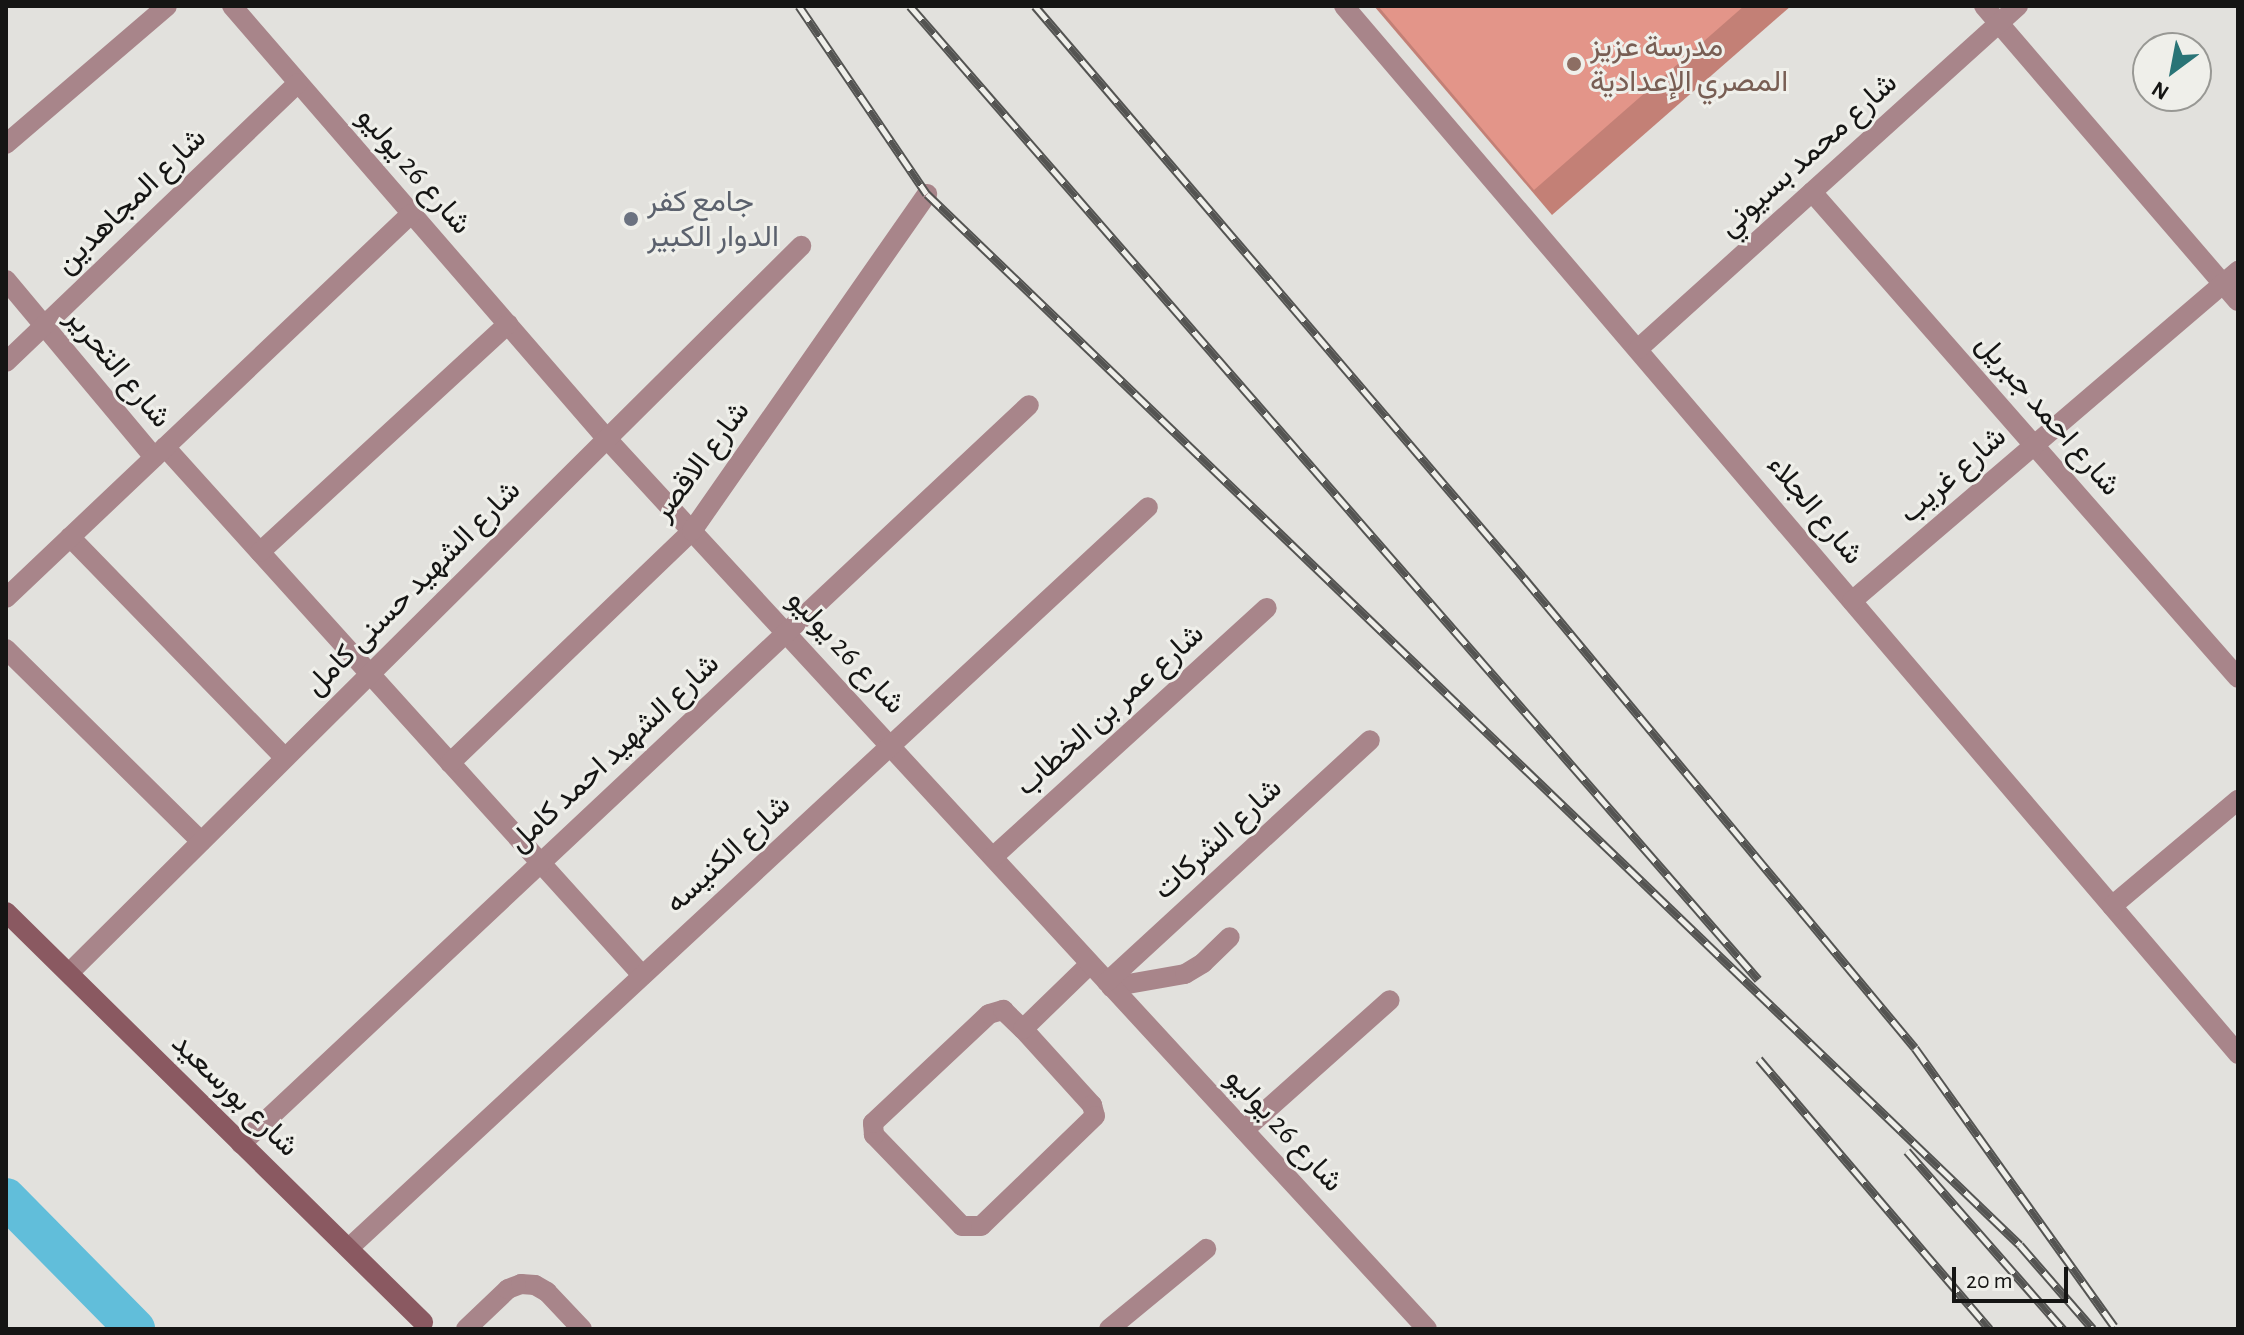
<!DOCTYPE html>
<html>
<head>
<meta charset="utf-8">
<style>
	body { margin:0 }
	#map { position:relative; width:2244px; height:1335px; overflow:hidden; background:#e2e1dd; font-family:"Alegreya Sans",Vazirmatn,sans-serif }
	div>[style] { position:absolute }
	.canal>* { height:40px; margin:-20px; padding:0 20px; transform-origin:20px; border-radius:20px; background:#61beda }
	.service>* { height:20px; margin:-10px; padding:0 10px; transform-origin:10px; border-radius:10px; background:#a8858a }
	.minor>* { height:20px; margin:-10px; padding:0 10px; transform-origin:10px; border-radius:10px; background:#a8858a }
	.secondary>* { height:20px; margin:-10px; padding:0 10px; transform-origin:10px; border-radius:10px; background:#8a5961 }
	.rail>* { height:9px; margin-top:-4.5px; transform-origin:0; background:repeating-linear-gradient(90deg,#efefea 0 18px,#545452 0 36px); box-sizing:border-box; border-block:2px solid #545452 }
	.wall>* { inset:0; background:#c38076 }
	.building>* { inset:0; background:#e39589 }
	.dots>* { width:22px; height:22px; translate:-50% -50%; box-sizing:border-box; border:4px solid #efefea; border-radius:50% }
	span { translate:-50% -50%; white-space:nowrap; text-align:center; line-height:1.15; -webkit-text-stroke:6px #efefea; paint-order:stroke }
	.education-label { font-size:30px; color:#785e54 }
	.left { translate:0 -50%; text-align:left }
	.street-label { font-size:30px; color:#151514 }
	.worship-label { font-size:30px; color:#5b616d }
	.frame { position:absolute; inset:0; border:8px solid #151514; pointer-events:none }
	.north { position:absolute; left:2132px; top:32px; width:80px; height:80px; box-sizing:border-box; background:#efefea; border:2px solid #989894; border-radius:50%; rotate:212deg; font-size:22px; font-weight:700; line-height:32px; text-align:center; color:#151514 }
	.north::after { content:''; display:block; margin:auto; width:28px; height:36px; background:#297476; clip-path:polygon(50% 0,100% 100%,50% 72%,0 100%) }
	.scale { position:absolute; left:1952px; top:1267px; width:116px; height:36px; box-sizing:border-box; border:4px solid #151514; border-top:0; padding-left:10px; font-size:24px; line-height:28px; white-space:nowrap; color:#151514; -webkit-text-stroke:6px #efefea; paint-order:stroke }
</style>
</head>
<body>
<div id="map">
	<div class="canal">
		<i style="left:6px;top:1198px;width:184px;rotate:45.4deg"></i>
	</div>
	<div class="service">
		<i style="left:1111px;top:987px;width:75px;rotate:-10deg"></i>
		<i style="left:1185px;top:974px;width:21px;rotate:-31deg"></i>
		<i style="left:1203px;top:963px;width:37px;rotate:-44deg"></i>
		<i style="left:1023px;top:1029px;width:103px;rotate:47.8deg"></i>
		<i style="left:1092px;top:1105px;width:11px;rotate:75deg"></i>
		<i style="left:1095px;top:1116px;width:158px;rotate:136deg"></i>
		<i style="left:981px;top:1226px;width:19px;rotate:180deg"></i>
		<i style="left:962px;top:1226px;width:127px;rotate:-134deg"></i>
		<i style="left:874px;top:1135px;width:12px;rotate:-95deg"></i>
		<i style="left:873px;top:1123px;width:159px;rotate:-43.2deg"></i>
		<i style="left:989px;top:1014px;width:15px;rotate:-16deg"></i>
		<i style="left:1003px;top:1010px;width:28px;rotate:44deg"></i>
		<i style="left:1023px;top:1029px;width:93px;rotate:-44.1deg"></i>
		<i style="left:1244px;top:1130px;width:195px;rotate:-41.7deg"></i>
		<i style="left:466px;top:1329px;width:58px;rotate:-43.6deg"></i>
		<i style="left:508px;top:1289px;width:14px;rotate:-21deg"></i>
		<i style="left:521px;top:1284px;width:14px;rotate:4deg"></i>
		<i style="left:535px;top:1285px;width:14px;rotate:30deg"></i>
		<i style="left:547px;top:1292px;width:51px;rotate:46.6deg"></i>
		<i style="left:1109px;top:1329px;width:126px;rotate:-39.5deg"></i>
	</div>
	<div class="minor">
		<i style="left:232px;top:6px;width:573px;rotate:49.11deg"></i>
		<i style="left:607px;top:439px;width:1210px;rotate:47.34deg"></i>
		<i style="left:1344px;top:6px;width:1378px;rotate:49.53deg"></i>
		<i style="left:1984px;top:6px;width:389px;rotate:49.3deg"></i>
		<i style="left:6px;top:144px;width:212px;rotate:-40.6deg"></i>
		<i style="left:1812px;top:192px;width:646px;rotate:48.76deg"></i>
		<i style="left:6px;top:280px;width:231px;rotate:50.1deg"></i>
		<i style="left:1638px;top:349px;width:512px;rotate:-42.07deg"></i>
		<i style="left:6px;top:362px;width:404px;rotate:-43.7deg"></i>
		<i style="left:165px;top:447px;width:712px;rotate:47.91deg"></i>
		<i style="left:70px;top:537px;width:308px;rotate:45.8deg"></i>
		<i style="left:260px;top:552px;width:337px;rotate:-42.6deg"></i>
		<i style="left:6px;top:598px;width:558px;rotate:-43.48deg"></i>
		<i style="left:1852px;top:601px;width:508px;rotate:-40.53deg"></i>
		<i style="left:6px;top:649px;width:274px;rotate:44.6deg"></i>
		<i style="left:450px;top:763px;width:335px;rotate:-43.8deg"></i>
		<i style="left:692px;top:531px;width:411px;rotate:-55.1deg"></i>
		<i style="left:993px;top:857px;width:370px;rotate:-42.3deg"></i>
		<i style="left:2112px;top:906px;width:165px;rotate:-40.1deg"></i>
		<i style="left:69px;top:973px;width:1032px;rotate:-44.8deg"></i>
		<i style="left:1107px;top:982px;width:357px;rotate:-42.6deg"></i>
		<i style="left:241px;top:1144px;width:1080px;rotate:-43.16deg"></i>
		<i style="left:350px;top:1247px;width:1088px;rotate:-42.84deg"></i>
	</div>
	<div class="secondary">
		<i style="left:6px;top:912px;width:585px;rotate:44.52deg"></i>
	</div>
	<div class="rail">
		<i style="left:799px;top:6px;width:227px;rotate:55.8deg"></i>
		<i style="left:927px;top:194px;width:1516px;rotate:43.88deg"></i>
		<i style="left:2020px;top:1245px;width:111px;rotate:49deg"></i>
		<i style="left:910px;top:6px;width:1291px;rotate:48.93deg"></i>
		<i style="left:1035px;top:6px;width:753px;rotate:49.47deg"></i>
		<i style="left:1524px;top:578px;width:611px;rotate:50.24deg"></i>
		<i style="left:1915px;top:1048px;width:342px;rotate:54.4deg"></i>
		<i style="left:1759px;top:1059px;width:355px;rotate:49.5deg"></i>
		<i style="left:1907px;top:1151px;width:237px;rotate:48.8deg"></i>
	</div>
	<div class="wall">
		<i style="clip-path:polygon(1374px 6px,1791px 6px,1552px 215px)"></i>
	</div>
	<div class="building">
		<i style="clip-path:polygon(1378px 6px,1744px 6px,1534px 190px)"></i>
	</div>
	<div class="dots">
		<i style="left:1574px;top:64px;background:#8d6e63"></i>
		<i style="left:631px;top:219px;background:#6b7280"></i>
	</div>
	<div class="education-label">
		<span class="left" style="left:1590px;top:64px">مدرسة عزيز<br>المصري الإعدادية</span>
	</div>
	<div class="street-label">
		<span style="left:1808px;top:155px;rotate:-42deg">شارع محمد بسيوني</span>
		<span style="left:414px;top:171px;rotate:49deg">شارع 26 يوليو</span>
		<span style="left:131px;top:201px;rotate:-44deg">شارع المجاهدين</span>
		<span style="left:118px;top:368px;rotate:50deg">شارع التحرير</span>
		<span style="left:2048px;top:415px;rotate:49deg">شارع احمد جبريل</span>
		<span style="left:701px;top:461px;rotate:-53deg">شارع الاقصر</span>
		<span style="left:1953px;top:475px;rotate:-41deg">شارع غريب</span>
		<span style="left:1815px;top:510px;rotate:50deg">شارع الجلاء</span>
		<span style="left:413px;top:588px;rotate:-45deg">شارع الشهيد حسنى كامل</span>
		<span style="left:846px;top:652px;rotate:47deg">شارع 26 يوليو</span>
		<span style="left:1110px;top:710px;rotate:-42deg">شارع عمر بن الخطاب</span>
		<span style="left:614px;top:753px;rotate:-43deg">شارع الشهيد احمد كامل</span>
		<span style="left:1218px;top:839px;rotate:-43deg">شارع الشركات</span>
		<span style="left:728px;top:854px;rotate:-43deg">شارع الكنيسه</span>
		<span style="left:235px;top:1095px;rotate:44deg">شارع بورسعيد</span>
		<span style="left:1284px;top:1130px;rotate:47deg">شارع 26 يوليو</span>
	</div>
	<div class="worship-label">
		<span class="left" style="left:647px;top:219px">جامع كفر<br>الدوار الكبير</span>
	</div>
	<div class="frame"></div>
	<div class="north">N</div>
	<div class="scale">20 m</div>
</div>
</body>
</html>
